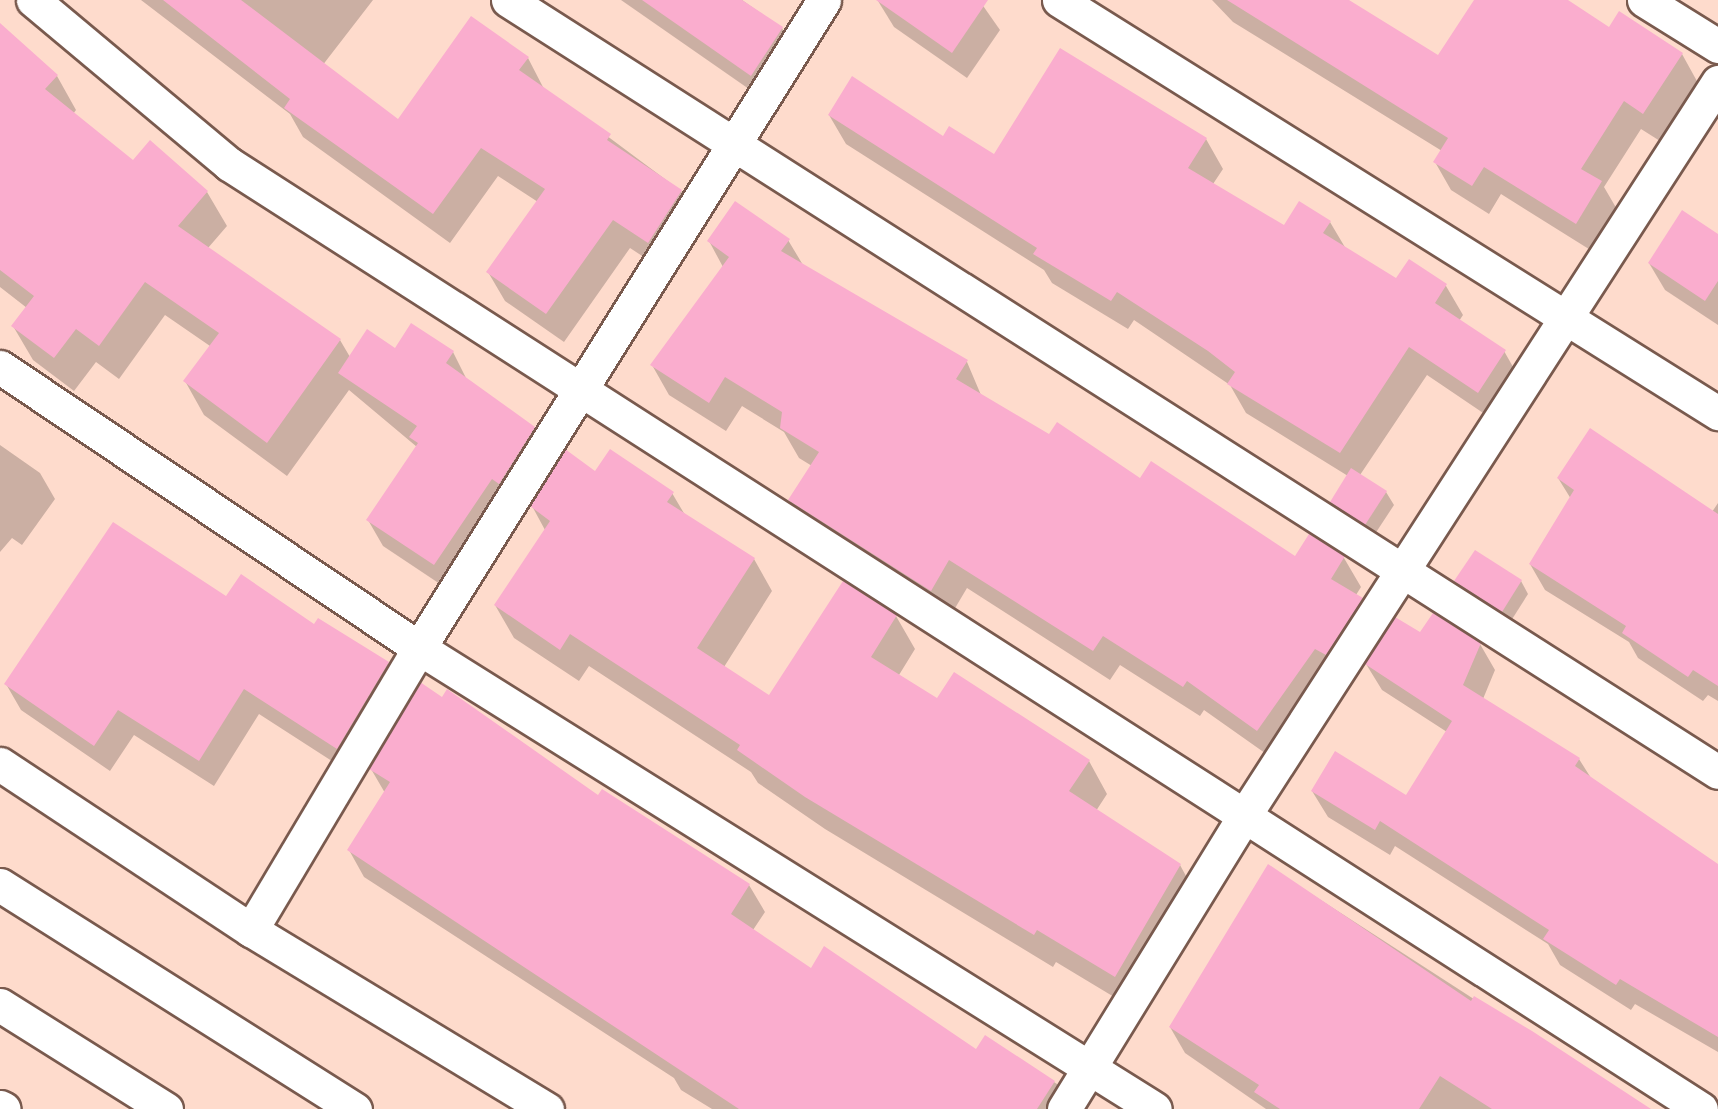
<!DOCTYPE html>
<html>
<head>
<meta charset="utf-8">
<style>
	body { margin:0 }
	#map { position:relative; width:1718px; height:1109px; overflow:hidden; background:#fedbcc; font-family:Karla,sans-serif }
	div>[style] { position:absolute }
	.shadow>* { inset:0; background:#0003 }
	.building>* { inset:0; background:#faadce }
	.roads { filter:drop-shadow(2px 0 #795a4e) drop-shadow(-2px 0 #795a4e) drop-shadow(0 2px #795a4e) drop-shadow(0 -2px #795a4e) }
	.street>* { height:33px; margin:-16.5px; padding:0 16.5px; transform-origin:16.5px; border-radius:16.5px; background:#fff }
	.secondary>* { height:33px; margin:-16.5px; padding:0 16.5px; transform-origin:16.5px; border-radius:16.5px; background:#fff }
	span { translate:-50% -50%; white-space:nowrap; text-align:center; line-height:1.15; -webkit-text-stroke:6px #fff; paint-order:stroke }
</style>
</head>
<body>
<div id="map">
	<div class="shadow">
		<i style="clip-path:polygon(141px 0,373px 0,322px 66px,399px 121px,528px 58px,544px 89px,681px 191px,698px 220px,665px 271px,630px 248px,564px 342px,505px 301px,488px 272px,538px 202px,498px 176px,450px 243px,303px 137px,290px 114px)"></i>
		<i style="clip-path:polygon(621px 0,742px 0,782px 28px,797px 54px,766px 101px)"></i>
		<i style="clip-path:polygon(979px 0,1000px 30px,967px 78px,894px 27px,878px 1px)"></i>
		<i style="clip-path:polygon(1212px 0,1346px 0,1438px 57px,1475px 0,1565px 0,1609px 29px,1682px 54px,1698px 83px,1660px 141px,1641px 129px,1604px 187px,1618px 211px,1592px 251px,1501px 194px,1489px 214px,1451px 190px,1435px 162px,1442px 151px,1233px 22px)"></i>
		<i style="clip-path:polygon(0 25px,57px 76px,76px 110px,73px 114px,133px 162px,150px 143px,207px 192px,227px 226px,208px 248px,340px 340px,350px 357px,396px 350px,453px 352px,467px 380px,534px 428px,549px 455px,449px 590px,383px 546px,368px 520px,417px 447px,349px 390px,287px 476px,204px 415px,185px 381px,210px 346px,165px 315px,119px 379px,96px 362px,74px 391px,33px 360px,13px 326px,27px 308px,0 287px)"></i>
		<i style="clip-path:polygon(829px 115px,944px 138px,994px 156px,1206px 139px,1223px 169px,1213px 184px,1285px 227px,1330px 222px,1346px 249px,1396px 280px,1409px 261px,1446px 286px,1463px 315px,1459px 321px,1504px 351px,1521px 381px,1495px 421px,1427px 375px,1360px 475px,1386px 492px,1394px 505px,1373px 537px,1339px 515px,1331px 502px,1348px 476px,1246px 413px,1230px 385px,1134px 320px,1128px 329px,1052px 283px,1044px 270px,846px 144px)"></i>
		<i style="clip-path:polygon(1718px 235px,1718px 325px,1665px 290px,1649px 263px)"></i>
		<i style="clip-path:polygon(788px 240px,803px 265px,967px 362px,981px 395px,1050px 436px,1295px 558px,1310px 536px,1344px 558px,1361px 587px,1356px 595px,1379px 629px,1275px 760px,1204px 710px,1200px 716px,1120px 665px,1110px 680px,967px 588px,948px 620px,807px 530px,790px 501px,812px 466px,799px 458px,784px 432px,742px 406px,726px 431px,669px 395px,652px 365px,723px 267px,709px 241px)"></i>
		<i style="clip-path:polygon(0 445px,40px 473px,55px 499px,22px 545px,12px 538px,0 552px)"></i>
		<i style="clip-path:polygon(596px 473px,672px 493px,685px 515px,754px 559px,772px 591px,724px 667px,770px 697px,844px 583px,896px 616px,915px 649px,899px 675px,938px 700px,1089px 761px,1107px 794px,1096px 811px,1180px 865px,1198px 898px,1134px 1009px,1056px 962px,1053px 967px,825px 829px,758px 783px,751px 772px,589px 666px,579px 681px,514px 638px,495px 605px,545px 530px,532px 506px)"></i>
		<i style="clip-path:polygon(1558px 478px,1712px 512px,1718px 503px,1718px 701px,1708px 695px,1703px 701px,1638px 658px,1629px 642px,1545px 590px,1530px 564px,1571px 499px)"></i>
		<i style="clip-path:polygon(1456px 581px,1521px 581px,1528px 594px,1509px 624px,1463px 594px)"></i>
		<i style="clip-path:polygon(227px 598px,314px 627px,388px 663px,403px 689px,352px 774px,259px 714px,214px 786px,134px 735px,110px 771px,21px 710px,6px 684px)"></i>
		<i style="clip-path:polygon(1420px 634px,1480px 644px,1495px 670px,1483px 699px,1579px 759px,1591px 778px,1718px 866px,1718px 1052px,1635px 1004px,1631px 1010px,1560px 965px,1548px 944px,1395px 846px,1390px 855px,1328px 817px,1312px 791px,1406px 797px,1447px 732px,1382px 690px,1366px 664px)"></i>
		<i style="clip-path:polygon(371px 769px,598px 797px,602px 791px,749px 885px,765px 912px,753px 930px,811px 970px,976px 1051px,985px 1038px,1057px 1084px,1071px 1109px,712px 1109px,681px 1090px,674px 1078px,364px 877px,349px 850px,385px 793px)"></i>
		<i style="clip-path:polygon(1268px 866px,1644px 1109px,1266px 1109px,1185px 1053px,1170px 1027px)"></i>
	</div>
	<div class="building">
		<i style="clip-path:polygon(163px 0,241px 0,398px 119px,471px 16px,529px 57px,519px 70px,611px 134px,607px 140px,682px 190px,648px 243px,613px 220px,546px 314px,486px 272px,545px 189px,481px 148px,433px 214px,284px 108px,290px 99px)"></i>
		<i style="clip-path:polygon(642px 0,742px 0,783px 27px,751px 76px)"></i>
		<i style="clip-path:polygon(876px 0,988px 0,952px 53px)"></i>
		<i style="clip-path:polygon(1227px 0,1349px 0,1438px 55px,1474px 0,1568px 0,1609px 27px,1619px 11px,1683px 53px,1643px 114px,1624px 101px,1581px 169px,1602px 181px,1576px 224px,1484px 167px,1472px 186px,1433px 162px,1448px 138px)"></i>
		<i style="clip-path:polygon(0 23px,58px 75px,45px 89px,133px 160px,150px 140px,208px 191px,178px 226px,341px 339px,267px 443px,183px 381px,219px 333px,145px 282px,99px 346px,76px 329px,54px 358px,11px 326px,34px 296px,0 270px)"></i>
		<i style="clip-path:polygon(1060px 48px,1207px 138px,1188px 168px,1284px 225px,1299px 201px,1331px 221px,1323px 233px,1396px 278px,1409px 259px,1447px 284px,1435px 303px,1506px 350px,1478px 393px,1409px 347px,1340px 453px,1227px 384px,1235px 372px,1208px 351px,1117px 292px,1111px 301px,1033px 254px,1037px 248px,828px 115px,852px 76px,943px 136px,949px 126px,994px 154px)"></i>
		<i style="clip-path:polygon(735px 201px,790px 239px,781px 251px,968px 360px,956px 379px,1049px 434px,1057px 422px,1140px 478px,1151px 461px,1295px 556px,1309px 534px,1345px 556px,1331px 579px,1363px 598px,1326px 655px,1315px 649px,1257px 731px,1187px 681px,1183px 687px,1103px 636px,1093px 651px,949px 560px,931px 591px,788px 500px,819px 452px,780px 428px,782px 412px,725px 377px,709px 403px,650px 365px,729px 257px,707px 241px)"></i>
		<i style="clip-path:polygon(1682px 210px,1718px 234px,1718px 281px,1705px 301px,1648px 263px)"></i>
		<i style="clip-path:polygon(411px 323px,454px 351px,446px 363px,535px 427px,499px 484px,492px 479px,434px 565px,366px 520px,418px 443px,409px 437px,417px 426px,338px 373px,367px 329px,395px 348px)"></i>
		<i style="clip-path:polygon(1590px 428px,1718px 514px,1718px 686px,1693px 670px,1688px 677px,1622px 633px,1626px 626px,1529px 564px,1574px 490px,1557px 478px)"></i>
		<i style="clip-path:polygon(565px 449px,595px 471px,610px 449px,674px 492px,667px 502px,755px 558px,697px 648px,769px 695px,843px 581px,897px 615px,871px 657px,937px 698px,954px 672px,1090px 760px,1069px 791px,1181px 864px,1115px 977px,1037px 930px,1034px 935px,805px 797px,737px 750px,740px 745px,570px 634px,560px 650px,494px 605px,550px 521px,530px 506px)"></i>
		<i style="clip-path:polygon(1351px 468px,1387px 491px,1365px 525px,1330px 502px)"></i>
		<i style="clip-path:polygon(113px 522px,226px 596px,241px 574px,314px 624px,318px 618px,389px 662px,337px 749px,244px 689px,199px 761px,118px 710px,94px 746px,4px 684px)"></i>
		<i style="clip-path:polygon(1475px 550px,1522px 580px,1502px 612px,1454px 581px)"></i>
		<i style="clip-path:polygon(1433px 613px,1481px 643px,1463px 685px,1580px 758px,1575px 766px,1718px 864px,1718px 1037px,1620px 979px,1616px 985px,1543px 939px,1549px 930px,1380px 821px,1375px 830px,1311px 791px,1335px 751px,1406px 795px,1452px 721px,1365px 664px,1395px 617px,1420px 632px)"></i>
		<i style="clip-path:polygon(420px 682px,442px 697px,447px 689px,598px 795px,602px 789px,750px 884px,731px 914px,811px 968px,824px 946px,976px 1049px,985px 1035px,1055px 1081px,1037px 1109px,739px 1109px,347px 850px,390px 782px,369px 769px)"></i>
		<i style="clip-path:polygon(1268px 864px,1471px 1001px,1474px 996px,1532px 1031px,1651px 1109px,1492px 1109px,1440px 1076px,1419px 1109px,1280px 1109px,1254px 1092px,1259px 1085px,1169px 1027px)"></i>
	</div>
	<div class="roads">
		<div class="street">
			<i style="left:33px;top:0;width:256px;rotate:39.9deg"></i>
			<i style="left:229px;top:164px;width:1749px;rotate:32.7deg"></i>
			<i style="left:508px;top:0;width:1435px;rotate:32.54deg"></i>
			<i style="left:1644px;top:0;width:87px;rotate:31.9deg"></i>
			<i style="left:0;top:367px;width:505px;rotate:33.85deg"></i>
			<i style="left:419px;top:648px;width:868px;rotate:32.06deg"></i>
			<i style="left:0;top:764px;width:301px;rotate:33.5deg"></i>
			<i style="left:251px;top:930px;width:346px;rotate:31.2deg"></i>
			<i style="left:251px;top:930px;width:328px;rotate:-59.2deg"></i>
			<i style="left:419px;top:648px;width:764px;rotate:-57.99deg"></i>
			<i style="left:0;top:1107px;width:4px;rotate:27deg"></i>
			<i style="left:1064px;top:1109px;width:344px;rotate:-58.4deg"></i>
			<i style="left:1244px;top:816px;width:874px;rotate:-57.15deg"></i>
		</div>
		<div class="secondary">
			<i style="left:1059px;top:0;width:778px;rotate:32.08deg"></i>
			<i style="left:0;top:885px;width:420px;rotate:32.3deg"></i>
			<i style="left:0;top:1005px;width:196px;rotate:32.1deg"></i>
		</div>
	</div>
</div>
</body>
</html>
